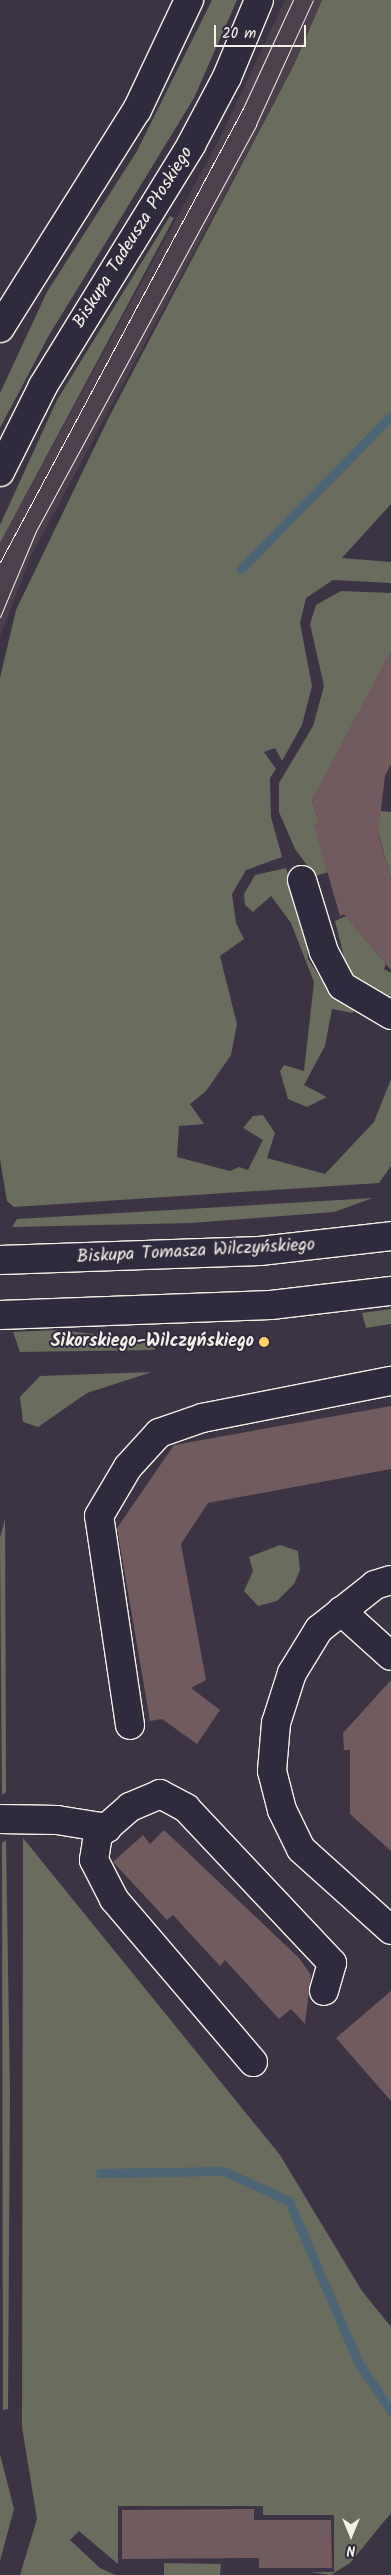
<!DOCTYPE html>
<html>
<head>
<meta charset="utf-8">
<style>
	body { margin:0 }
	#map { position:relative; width:391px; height:2575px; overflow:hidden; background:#3c3444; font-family:Kalam,sans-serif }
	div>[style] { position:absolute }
	.built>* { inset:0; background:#4c404c }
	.green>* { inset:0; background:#6a6c5d }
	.stream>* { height:9px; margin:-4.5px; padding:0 4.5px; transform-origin:4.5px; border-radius:4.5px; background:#4d6677 }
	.building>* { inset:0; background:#715b5f }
	.roads { filter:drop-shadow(1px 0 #f4f1e8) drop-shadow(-1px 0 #f4f1e8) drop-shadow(0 1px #f4f1e8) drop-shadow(0 -1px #f4f1e8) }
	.minor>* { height:28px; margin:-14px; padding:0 14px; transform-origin:14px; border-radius:14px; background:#2f2a3d }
	.major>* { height:28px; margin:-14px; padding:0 14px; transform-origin:14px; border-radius:14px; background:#2f2a3d }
	.tram>* { height:1px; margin:-0.5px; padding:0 0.5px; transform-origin:0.5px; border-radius:0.5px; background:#f4f1e8 }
	.dots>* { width:14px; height:14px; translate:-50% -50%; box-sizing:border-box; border:2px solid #2f2a3d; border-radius:50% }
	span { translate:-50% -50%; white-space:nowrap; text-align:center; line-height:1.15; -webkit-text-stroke:4px #2f2a3d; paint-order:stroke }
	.street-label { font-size:18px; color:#f4f1e8 }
	.poi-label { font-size:18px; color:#f4f1e8; font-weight:700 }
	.right { translate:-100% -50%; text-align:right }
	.north { position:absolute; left:326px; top:2510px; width:50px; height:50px; -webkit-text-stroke:4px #2f2a3d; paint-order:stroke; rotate:180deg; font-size:14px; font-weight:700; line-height:20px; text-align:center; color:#f4f1e8 }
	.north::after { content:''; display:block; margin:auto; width:18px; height:22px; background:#f4f1e8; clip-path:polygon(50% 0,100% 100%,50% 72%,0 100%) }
	.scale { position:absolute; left:214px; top:25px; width:92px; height:22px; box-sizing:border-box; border:2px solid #f4f1e8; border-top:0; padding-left:6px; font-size:15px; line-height:18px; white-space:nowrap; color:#f4f1e8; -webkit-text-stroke:4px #2f2a3d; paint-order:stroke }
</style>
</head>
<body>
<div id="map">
	<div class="built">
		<i style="clip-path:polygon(285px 0,322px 0,294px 65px,31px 556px,0 636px,0 543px,220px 138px)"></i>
	</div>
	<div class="green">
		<i style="clip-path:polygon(212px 0,237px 0,194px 98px,48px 337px,0 428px,0 393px,47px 292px,137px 151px)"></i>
		<i style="clip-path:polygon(322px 0,391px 0,391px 504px,342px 558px,391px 562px,391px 583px,333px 580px,306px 598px,300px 623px,312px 686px,302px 725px,282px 761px,275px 748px,264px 752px,276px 769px,270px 778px,271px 817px,282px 857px,246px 870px,232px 894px,236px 923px,244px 939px,220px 956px,237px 1024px,231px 1055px,206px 1091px,190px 1104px,204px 1124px,179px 1126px,177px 1157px,230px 1171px,239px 1167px,248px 1170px,263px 1140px,243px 1128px,253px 1116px,263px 1115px,275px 1133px,267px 1158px,325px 1174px,374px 1122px,391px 1079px,391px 1166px,379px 1183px,14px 1207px,7px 1201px,0 1159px,0 678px,16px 610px,109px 417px,294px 65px)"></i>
		<i style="clip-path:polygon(170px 216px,174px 218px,0 543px,0 525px,57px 400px)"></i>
		<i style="clip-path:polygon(341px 591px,391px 593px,391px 665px,312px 800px,319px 824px,314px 826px,332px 871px,315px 876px,295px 849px,279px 812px,279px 783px,313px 726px,324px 686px,310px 624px,316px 605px)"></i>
		<i style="clip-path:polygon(380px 811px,391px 812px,391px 879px,374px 818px)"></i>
		<i style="clip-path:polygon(286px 868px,305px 925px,308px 959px,328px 990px,344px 1005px,354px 1008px,353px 1013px,332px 1009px,325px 1046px,304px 1085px,327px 1097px,307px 1107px,288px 1099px,280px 1071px,284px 1065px,304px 1071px,314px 982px,291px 923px,271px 896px,253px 912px,245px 905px,244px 894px,255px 875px)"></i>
		<i style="clip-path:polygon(346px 916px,386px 964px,384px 969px,391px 973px,391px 997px,357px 980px,346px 965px,335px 921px)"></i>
		<i style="clip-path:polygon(373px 1198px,334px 1212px,191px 1223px,12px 1227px,17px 1219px)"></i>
		<i style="clip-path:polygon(391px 1309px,391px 1324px,366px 1328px,362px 1313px)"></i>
		<i style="clip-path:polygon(57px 1330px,153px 1340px,155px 1350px,20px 1352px,13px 1332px)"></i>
		<i style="clip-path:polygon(152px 1372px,87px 1393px,38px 1427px,23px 1422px,20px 1397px,40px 1376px)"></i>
		<i style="clip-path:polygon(5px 1519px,6px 1792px,2px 1795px,0 1538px)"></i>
		<i style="clip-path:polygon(280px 1545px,298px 1551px,300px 1570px,294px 1584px,277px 1601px,258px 1606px,244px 1591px,253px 1571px,249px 1557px)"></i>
		<i style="clip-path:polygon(23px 1838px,280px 2155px,362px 2291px,391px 2327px,391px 2513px,350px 2563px,331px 2575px,310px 2572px,334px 2572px,334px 2515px,263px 2515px,263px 2506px,118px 2506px,118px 2564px,79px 2531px,70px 2540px,100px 2568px,116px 2575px,20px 2575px,37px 2519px,22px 2427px)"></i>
		<i style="clip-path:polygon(6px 1840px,10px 2091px,8px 2409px,3px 2410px,2px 1843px)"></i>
		<i style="clip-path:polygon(0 2454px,14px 2509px,0 2561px)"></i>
		<i style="clip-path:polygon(164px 2563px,221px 2564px,220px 2575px,164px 2575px)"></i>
	</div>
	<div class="stream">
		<i style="left:241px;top:569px;width:214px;rotate:-45.6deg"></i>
		<i style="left:100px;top:2173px;width:124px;rotate:-0.9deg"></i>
		<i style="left:224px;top:2171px;width:72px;rotate:24.8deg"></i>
		<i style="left:289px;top:2201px;width:175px;rotate:66.8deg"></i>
		<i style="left:358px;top:2362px;width:59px;rotate:56deg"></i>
	</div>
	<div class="building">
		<i style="clip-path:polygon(391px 650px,391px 764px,385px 776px,378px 834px,391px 879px,391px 970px,344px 914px,340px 916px,314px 826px,319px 824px,312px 800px)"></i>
		<i style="clip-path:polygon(391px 1406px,391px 1469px,208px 1503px,181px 1544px,206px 1680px,191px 1688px,220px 1710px,197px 1744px,162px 1719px,150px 1721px,117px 1528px,174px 1445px)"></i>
		<i style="clip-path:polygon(391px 1680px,391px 1851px,350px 1814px,350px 1750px,344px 1750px,343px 1733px)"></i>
		<i style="clip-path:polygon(164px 1830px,299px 1958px,311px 1975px,305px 2024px,291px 2009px,279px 2019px,225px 1960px,220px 1966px,173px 1915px,167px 1920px,113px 1862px,143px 1835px,150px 1844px)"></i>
		<i style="clip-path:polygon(391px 1991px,391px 2101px,336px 2038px)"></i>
		<i style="clip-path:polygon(254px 2509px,254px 2520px,331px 2520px,332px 2568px,259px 2568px,259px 2558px,122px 2559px,122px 2510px)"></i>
	</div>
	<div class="roads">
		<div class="minor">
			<i style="left:302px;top:880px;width:75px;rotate:73deg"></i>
			<i style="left:324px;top:952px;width:38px;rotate:62deg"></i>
			<i style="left:342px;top:986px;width:57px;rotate:30.6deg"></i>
			<i style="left:0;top:1260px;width:260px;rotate:-2deg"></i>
			<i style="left:260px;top:1251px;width:132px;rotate:-6.5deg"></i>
			<i style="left:0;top:1315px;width:271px;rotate:-2.1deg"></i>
			<i style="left:271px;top:1305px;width:121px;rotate:-6.7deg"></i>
			<i style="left:391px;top:1580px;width:17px;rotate:163deg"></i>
			<i style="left:375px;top:1585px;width:71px;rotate:141.8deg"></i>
			<i style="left:319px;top:1629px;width:52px;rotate:121.5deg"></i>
			<i style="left:292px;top:1673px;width:52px;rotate:107.7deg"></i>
			<i style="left:276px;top:1723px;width:48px;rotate:94.8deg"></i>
			<i style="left:272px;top:1771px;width:40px;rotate:75.6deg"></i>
			<i style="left:282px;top:1810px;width:43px;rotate:64deg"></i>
			<i style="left:301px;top:1849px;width:121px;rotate:42deg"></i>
			<i style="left:341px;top:1611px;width:67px;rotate:42deg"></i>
			<i style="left:130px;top:1725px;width:211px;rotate:-98.4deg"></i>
			<i style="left:99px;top:1516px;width:57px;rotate:-59.4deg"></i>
			<i style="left:128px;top:1467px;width:46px;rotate:-47.6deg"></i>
			<i style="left:159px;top:1433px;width:46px;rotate:-19.2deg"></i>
			<i style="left:202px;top:1418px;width:193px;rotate:-11.1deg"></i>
			<i style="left:0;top:1819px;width:57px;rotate:1deg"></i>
			<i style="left:57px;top:1820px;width:51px;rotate:9.1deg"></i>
			<i style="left:253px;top:2062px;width:214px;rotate:-130.5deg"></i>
			<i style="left:114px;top:1899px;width:44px;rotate:-117.1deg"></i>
			<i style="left:94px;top:1860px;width:25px;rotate:-81deg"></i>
			<i style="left:98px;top:1835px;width:43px;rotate:-41.2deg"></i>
			<i style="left:130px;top:1807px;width:33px;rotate:-23deg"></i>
			<i style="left:160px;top:1794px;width:30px;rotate:28deg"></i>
			<i style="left:186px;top:1808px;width:213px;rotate:46.7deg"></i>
			<i style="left:332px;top:1963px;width:29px;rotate:106deg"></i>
		</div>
		<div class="major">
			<i style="left:0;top:328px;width:257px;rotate:-57.9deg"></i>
			<i style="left:137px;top:110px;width:122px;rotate:-64.7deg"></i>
			<i style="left:0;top:472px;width:96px;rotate:-63.4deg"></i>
			<i style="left:43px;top:386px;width:283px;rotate:-58.4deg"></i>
			<i style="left:191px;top:145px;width:77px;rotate:-62.1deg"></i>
			<i style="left:227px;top:77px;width:83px;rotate:-67.4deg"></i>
		</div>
	</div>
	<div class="tram">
		<i style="left:0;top:562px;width:515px;rotate:-61.84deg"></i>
		<i style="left:243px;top:108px;width:119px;rotate:-65.2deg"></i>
		<i style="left:0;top:617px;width:93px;rotate:-67.3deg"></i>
		<i style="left:36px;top:531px;width:462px;rotate:-61.5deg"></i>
		<i style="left:256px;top:125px;width:137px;rotate:-65.5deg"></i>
	</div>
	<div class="dots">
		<i style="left:264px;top:1342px;background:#ffd166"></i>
	</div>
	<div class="street-label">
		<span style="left:134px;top:238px;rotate:-58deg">Biskupa Tadeusza Płoskiego</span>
		<span style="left:196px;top:1252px;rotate:-3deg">Biskupa Tomasza Wilczyńskiego</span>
	</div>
	<div class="poi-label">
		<span class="right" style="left:254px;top:1342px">Sikorskiego-Wilczyńskiego</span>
	</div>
	<div class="north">N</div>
	<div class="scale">20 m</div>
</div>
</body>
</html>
